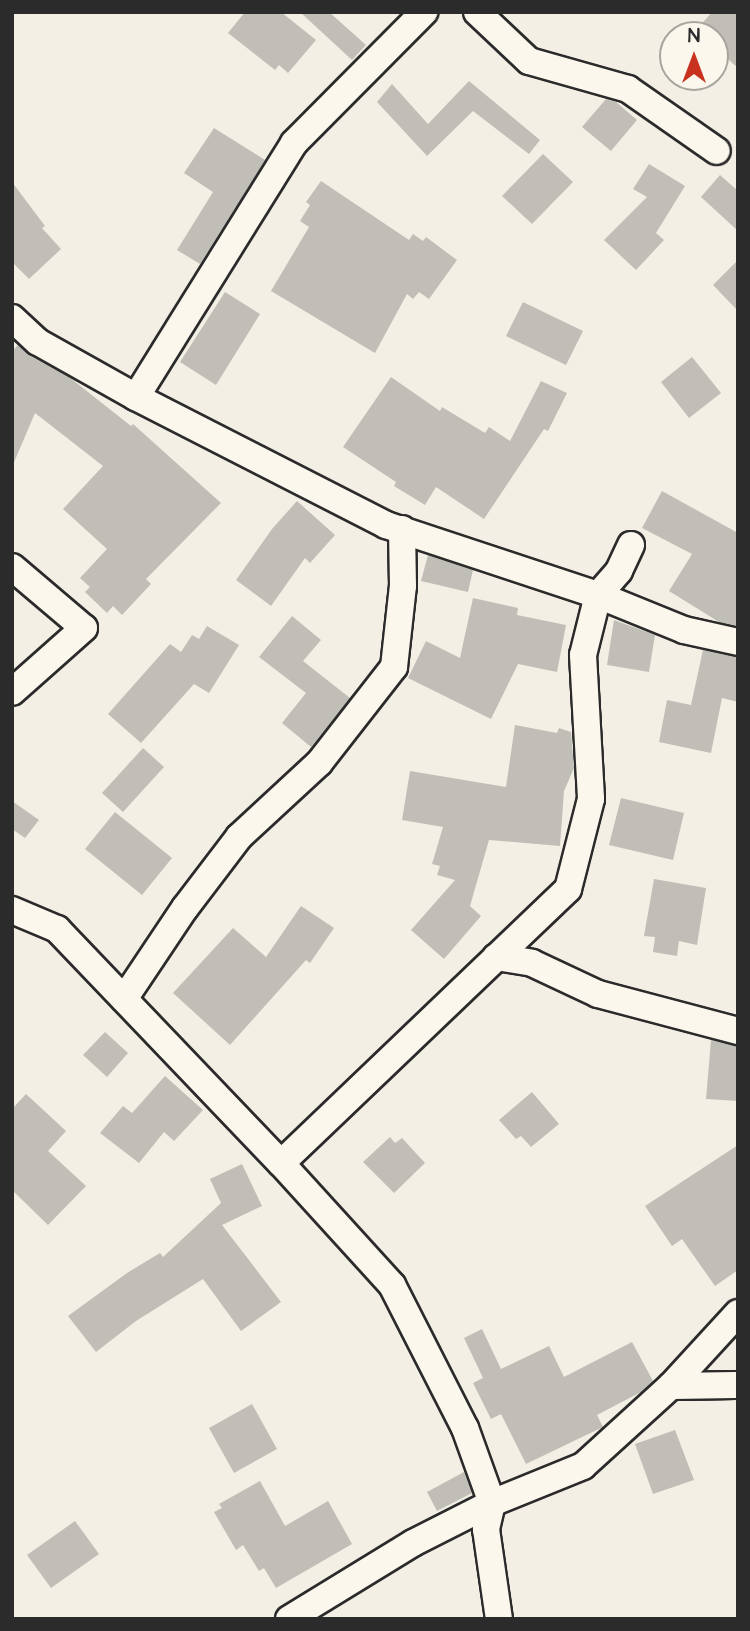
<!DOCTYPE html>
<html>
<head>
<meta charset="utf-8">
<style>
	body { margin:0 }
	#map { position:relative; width:750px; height:1631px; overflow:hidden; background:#f3efe4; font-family:"Architects Daughter",sans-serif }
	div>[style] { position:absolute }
	.building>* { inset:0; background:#c0beb6 }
	.roads { filter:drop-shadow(2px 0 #2b2b2b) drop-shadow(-2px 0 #2b2b2b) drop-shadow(0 2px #2b2b2b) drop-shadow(0 -2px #2b2b2b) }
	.minor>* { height:26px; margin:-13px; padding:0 13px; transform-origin:13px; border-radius:13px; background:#fbf7ec }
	span { translate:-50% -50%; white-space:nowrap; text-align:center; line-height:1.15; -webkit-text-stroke:6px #fbf7ec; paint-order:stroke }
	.frame { position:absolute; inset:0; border:14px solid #2b2b2b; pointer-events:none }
	.north { position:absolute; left:659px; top:21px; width:70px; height:70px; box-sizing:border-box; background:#fbf7ec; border:2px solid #a8a59f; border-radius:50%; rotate:0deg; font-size:19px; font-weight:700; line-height:28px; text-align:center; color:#2b2b2b }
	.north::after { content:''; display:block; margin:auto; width:24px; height:32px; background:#c8321e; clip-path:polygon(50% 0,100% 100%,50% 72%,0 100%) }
</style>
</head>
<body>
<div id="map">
	<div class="building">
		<i style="clip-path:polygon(245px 12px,281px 12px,316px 40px,288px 73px,279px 65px,275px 70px,228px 33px)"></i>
		<i style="clip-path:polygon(300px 12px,329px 12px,366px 45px,352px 60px)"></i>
		<i style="clip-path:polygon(712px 12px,738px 12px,738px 68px,715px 48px,715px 35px,692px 35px)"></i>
		<i style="clip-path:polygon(469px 81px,540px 140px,529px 154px,473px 111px,427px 156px,377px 102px,392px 84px,428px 124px)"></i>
		<i style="clip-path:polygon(606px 99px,616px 102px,637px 120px,611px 151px,582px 127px)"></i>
		<i style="clip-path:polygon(214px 128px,265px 160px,200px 264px,177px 250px,213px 192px,184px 173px)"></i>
		<i style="clip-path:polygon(543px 154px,573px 182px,532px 224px,502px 196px)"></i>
		<i style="clip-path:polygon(649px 164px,685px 186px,656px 233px,664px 240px,636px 270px,604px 240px,647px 197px,633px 189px)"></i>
		<i style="clip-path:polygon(720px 175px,738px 191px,738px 231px,701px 197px)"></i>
		<i style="clip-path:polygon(321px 181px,409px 240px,413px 234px,423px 241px,426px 237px,457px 260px,429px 299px,419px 292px,413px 299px,407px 294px,375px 353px,271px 291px,309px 227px,300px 221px,310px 205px,306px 202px)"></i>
		<i style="clip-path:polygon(12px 182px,45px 226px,42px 228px,61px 249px,29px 279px,12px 262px)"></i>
		<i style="clip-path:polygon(738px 260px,738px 311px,713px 285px)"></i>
		<i style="clip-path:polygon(225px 292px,260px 314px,216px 385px,180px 362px)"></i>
		<i style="clip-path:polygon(523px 302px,583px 331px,566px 365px,506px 336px)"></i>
		<i style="clip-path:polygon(18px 345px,30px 356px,69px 377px,131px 426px,133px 424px,221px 503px,146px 579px,151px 584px,122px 615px,113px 606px,107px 613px,85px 592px,90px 587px,80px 578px,107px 549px,63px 509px,103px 466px,35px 413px,12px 467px,12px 351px)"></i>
		<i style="clip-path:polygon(692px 357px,721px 393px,689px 418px,661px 382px)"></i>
		<i style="clip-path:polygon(391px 377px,440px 411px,442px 407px,485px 433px,489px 427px,510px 441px,541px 381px,567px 393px,548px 431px,544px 429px,484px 519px,436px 487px,425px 505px,394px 486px,396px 482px,343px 447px)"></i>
		<i style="clip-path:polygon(662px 491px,738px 533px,738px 626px,719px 622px,669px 591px,692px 554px,642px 528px)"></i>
		<i style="clip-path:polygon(297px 501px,335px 535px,310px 563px,305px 558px,271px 606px,236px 580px,272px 529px)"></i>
		<i style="clip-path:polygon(428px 555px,473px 570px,468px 592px,421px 581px)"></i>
		<i style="clip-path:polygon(473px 598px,518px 608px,517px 615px,566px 625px,557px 672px,518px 664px,491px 719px,408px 678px,426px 641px,460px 658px)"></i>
		<i style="clip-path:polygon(292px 616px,321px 640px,303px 661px,350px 698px,311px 747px,282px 723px,306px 693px,259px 657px)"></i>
		<i style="clip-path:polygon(614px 620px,655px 635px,649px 672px,607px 665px)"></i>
		<i style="clip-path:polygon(207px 626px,239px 645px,209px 693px,194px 684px,141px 743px,108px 714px,170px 644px,181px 652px,192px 635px,199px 639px)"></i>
		<i style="clip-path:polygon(703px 650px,738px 657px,738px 702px,722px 698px,711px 753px,659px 742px,667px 700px,691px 705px)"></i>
		<i style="clip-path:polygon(515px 725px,557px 733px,559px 728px,571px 732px,574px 768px,564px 791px,560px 846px,489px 840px,470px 906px,481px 916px,444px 959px,411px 930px,455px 880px,437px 875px,440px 866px,432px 864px,443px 827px,402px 820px,410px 771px,506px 787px)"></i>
		<i style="clip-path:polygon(143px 748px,164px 767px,123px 812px,102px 793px)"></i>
		<i style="clip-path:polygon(621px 798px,684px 813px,673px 860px,609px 845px)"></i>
		<i style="clip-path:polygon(12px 801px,39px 820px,25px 838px,12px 829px)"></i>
		<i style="clip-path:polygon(115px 812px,172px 858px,142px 895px,85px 849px)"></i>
		<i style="clip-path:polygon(654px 879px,706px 888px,697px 945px,679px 941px,677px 956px,653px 952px,655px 937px,644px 936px)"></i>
		<i style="clip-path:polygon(301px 906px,334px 928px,310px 963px,306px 960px,230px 1045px,173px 993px,233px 928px,266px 957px)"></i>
		<i style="clip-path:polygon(105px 1032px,128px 1053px,107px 1077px,83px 1055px)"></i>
		<i style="clip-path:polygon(711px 1040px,738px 1046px,738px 1101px,706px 1099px)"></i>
		<i style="clip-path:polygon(165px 1076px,203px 1110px,174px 1141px,164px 1132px,139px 1163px,100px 1133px,123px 1106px,132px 1113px)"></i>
		<i style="clip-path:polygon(532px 1092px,559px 1124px,531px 1147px,521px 1136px,516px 1139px,499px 1120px)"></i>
		<i style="clip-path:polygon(26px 1094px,66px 1131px,48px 1151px,86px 1186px,48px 1225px,12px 1190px,12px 1109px)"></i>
		<i style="clip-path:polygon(390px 1137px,395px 1143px,402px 1138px,425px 1163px,394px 1193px,363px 1162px)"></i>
		<i style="clip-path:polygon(738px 1145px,738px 1270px,715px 1286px,682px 1239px,672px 1246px,645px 1206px)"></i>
		<i style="clip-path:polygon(242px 1164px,262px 1206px,222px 1225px,281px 1302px,241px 1331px,203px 1279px,136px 1321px,96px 1352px,68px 1316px,127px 1273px,160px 1253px,163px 1257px,221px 1203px,210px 1179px)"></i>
		<i style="clip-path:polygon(482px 1329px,501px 1369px,549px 1346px,564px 1377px,632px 1342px,653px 1381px,641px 1392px,597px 1415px,603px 1427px,526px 1464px,501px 1414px,491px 1419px,473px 1383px,483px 1378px,464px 1338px)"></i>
		<i style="clip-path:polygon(252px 1404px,277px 1449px,234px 1473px,209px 1428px)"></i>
		<i style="clip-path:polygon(675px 1430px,694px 1480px,653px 1494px,635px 1444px)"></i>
		<i style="clip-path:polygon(464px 1472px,472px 1493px,437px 1511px,427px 1492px)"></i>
		<i style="clip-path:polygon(260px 1481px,285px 1526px,328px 1501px,352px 1544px,276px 1588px,264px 1568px,259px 1571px,243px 1545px,236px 1550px,214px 1512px,222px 1508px,219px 1504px)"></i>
		<i style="clip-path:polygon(75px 1521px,99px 1554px,51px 1588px,27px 1555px)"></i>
	</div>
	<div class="roads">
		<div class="minor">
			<i style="left:477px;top:12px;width:71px;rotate:43.3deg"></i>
			<i style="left:529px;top:61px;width:103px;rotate:15.8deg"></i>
			<i style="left:628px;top:89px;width:108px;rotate:34.9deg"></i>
			<i style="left:12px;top:318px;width:35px;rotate:43deg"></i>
			<i style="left:38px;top:342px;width:112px;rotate:29.3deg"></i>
			<i style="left:136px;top:397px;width:281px;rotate:27.1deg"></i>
			<i style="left:386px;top:525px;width:223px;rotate:18.3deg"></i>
			<i style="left:598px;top:595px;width:62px;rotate:104deg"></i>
			<i style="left:583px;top:655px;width:144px;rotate:86.8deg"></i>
			<i style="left:591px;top:799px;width:93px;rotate:104.3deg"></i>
			<i style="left:568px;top:889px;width:397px;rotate:136.3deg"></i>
			<i style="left:136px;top:397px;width:299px;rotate:-58.1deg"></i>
			<i style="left:294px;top:143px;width:185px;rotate:-45.2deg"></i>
			<i style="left:631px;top:545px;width:29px;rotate:115deg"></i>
			<i style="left:619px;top:571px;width:32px;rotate:131deg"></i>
			<i style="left:598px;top:595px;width:93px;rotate:22.1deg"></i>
			<i style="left:684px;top:630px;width:55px;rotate:12.5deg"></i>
			<i style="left:12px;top:567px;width:94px;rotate:40.3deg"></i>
			<i style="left:84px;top:628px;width:96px;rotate:138.4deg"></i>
			<i style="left:12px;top:910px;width:49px;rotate:22.9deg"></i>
			<i style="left:57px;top:929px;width:324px;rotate:46.3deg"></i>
			<i style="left:281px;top:1163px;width:165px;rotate:47.7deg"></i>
			<i style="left:392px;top:1285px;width:161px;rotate:63deg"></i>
			<i style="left:465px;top:1428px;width:80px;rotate:70.2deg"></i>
			<i style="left:492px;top:1503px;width:27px;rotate:103deg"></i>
			<i style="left:486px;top:1529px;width:91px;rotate:81.8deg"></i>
			<i style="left:496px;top:957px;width:36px;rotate:9deg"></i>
			<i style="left:532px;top:963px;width:73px;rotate:25.2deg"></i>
			<i style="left:598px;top:994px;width:145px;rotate:14.8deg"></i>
			<i style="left:124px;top:999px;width:110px;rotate:-56.2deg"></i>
			<i style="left:185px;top:908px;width:89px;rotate:-52.7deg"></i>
			<i style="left:239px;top:837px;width:109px;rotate:-42.8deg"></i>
			<i style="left:319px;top:763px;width:122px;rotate:-52deg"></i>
			<i style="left:394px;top:667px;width:81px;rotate:-83.7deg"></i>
			<i style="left:403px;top:586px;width:57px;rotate:-91deg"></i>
			<i style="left:671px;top:1386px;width:67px;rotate:-0.9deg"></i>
			<i style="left:289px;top:1619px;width:145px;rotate:-31.5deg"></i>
			<i style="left:413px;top:1543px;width:89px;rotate:-26.9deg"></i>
			<i style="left:492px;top:1503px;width:98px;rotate:-22.1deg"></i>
			<i style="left:583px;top:1466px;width:119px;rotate:-42.3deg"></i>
			<i style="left:671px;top:1386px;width:99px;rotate:-47.5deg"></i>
		</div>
	</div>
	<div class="frame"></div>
	<div class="north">N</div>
</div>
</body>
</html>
